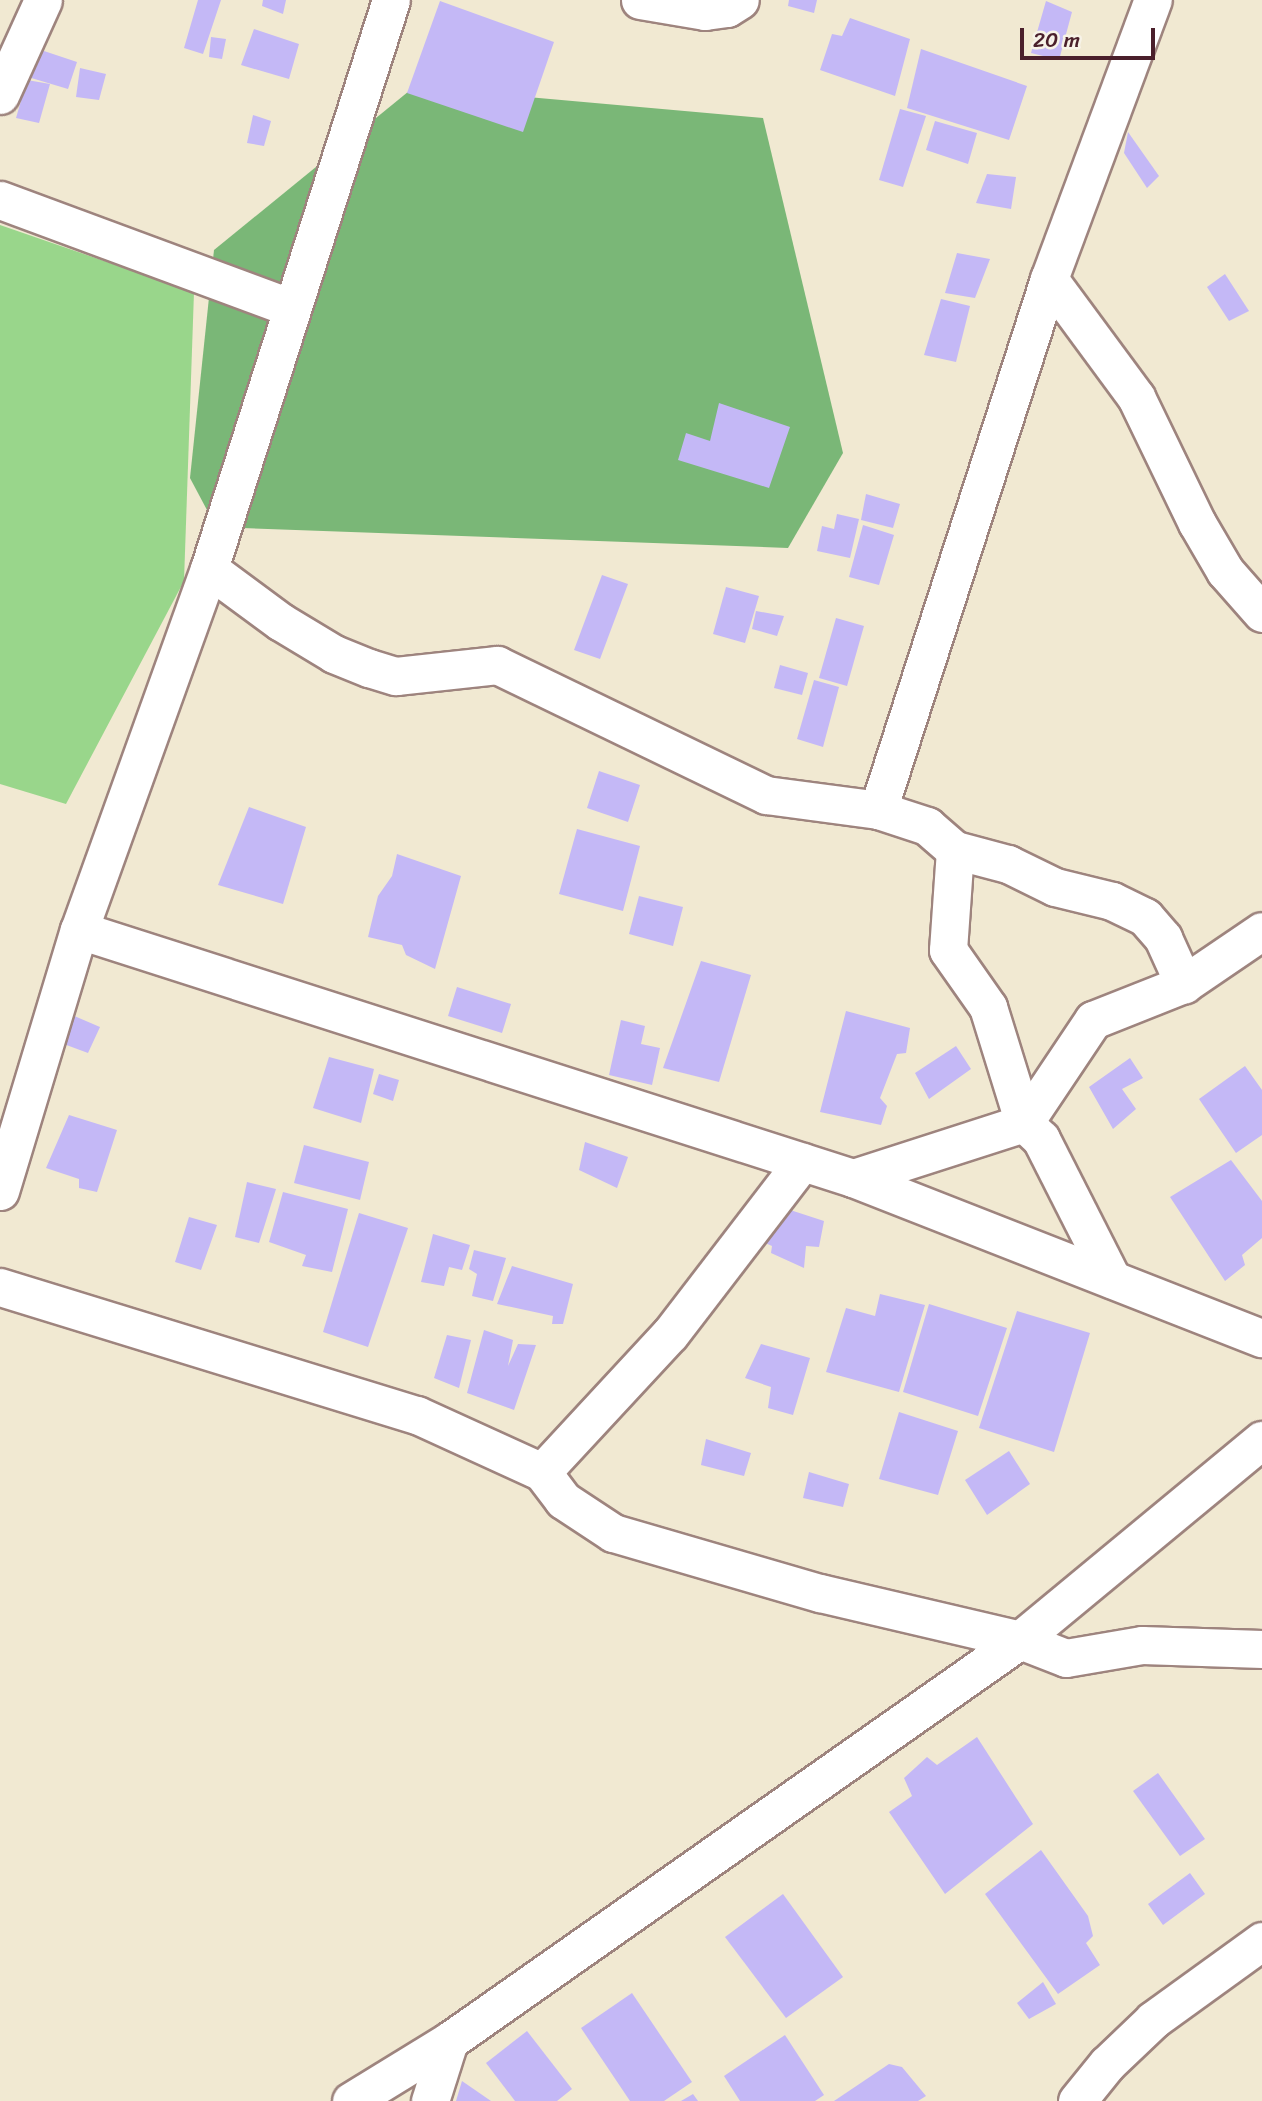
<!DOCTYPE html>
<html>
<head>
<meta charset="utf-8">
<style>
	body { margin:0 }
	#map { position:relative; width:1262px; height:2101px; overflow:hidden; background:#f1e9d2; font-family:Sriracha,sans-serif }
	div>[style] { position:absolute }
	.green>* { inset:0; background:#99d68b }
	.forest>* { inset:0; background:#7ab777 }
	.building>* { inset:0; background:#c4b8f6 }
	.roads { filter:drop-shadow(2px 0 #9e847e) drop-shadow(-2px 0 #9e847e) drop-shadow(0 2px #9e847e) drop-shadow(0 -2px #9e847e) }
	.minor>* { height:37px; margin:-18.5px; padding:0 18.5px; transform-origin:18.5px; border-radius:18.5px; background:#fff }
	span { translate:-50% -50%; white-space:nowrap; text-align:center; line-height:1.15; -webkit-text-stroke:5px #f7f3e8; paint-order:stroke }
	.scale { position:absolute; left:1020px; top:28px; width:135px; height:32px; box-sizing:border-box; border:4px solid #4a1f2b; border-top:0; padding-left:9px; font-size:21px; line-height:24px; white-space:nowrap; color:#4a1f2b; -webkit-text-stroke:5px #f7f3e8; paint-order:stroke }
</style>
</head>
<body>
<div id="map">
	<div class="green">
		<i style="clip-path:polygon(0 225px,194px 292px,184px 581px,66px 804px,0 784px)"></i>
	</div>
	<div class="forest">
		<i style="clip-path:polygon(414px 87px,763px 118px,843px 453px,788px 548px,216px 527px,190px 478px,214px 250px)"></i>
	</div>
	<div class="building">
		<i style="clip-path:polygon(198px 0,221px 0,203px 54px,184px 48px)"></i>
		<i style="clip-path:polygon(263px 0,286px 0,283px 14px,262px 6px)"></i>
		<i style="clip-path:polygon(789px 0,817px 0,814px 13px,788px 6px)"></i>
		<i style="clip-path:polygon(440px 1px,554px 42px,523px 132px,407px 93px)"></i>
		<i style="clip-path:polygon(1046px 1px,1072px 12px,1059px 60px,1031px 53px)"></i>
		<i style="clip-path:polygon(850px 18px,910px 39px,895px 96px,820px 70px,832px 34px,842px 36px)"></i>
		<i style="clip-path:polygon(254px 29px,299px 44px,289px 79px,241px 65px)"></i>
		<i style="clip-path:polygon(211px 37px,226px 39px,222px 59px,209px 57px)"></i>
		<i style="clip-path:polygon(38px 49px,77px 62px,68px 89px,28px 77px)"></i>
		<i style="clip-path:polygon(921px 49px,1027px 86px,1009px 140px,907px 108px)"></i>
		<i style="clip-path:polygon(80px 68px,106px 74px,99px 100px,76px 97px)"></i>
		<i style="clip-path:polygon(27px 80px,50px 84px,39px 123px,16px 118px)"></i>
		<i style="clip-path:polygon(900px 109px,926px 116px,903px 187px,879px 180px)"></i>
		<i style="clip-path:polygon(253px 115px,271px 121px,264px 146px,247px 143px)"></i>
		<i style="clip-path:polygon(935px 121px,977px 133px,968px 164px,926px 150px)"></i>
		<i style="clip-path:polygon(1128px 132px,1159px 176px,1147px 188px,1124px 153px)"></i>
		<i style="clip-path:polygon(987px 174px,1016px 177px,1011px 209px,976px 203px)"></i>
		<i style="clip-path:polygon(957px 253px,990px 259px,975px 298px,945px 293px)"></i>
		<i style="clip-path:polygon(1225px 274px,1249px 311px,1229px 321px,1207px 287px)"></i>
		<i style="clip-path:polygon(941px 299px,970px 306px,956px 362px,924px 355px)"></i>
		<i style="clip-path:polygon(719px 403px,790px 427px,769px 488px,678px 460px,686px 433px,710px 441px)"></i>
		<i style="clip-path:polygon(866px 494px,900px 504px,893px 528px,861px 520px)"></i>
		<i style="clip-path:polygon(837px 514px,859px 519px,850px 558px,817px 551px,822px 526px,834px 529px)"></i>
		<i style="clip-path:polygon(863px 525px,894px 535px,879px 585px,849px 577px)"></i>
		<i style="clip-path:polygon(602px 575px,628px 584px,600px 659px,574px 650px)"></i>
		<i style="clip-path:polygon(726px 587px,759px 596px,745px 643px,713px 634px)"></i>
		<i style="clip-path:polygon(756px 611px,784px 616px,777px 636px,752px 629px)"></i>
		<i style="clip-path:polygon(836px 618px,864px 626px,847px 686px,819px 678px)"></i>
		<i style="clip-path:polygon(780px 665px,808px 673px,802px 695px,774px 688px)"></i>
		<i style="clip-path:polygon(814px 680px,839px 687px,823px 747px,797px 739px)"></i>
		<i style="clip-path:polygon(599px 771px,640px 785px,628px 822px,587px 808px)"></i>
		<i style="clip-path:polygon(249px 807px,306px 827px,283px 904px,218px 885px)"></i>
		<i style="clip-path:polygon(577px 829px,640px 846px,623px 911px,559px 894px)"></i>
		<i style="clip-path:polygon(397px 854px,461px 876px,435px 969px,406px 955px,402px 945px,368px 937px,378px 896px,392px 876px)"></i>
		<i style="clip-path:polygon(639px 896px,683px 907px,673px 946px,629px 934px)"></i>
		<i style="clip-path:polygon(701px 961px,751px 975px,719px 1082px,663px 1068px)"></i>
		<i style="clip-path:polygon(457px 987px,511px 1004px,502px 1033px,448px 1016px)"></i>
		<i style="clip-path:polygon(846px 1011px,910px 1028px,906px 1053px,897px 1054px,880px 1098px,887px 1106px,881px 1125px,820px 1112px)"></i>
		<i style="clip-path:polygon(72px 1015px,100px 1027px,88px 1053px,61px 1043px)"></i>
		<i style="clip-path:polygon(621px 1020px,645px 1026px,641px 1044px,660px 1048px,652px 1085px,609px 1075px)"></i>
		<i style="clip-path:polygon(956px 1046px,971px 1069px,929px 1099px,915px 1073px)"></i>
		<i style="clip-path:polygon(329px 1057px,374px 1069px,361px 1123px,313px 1108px)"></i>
		<i style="clip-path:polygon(1130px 1058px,1143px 1078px,1122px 1089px,1136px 1109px,1113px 1129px,1089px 1087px)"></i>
		<i style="clip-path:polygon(1245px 1066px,1262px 1090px,1262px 1135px,1236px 1153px,1199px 1099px)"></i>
		<i style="clip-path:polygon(379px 1074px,399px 1080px,393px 1101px,373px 1094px)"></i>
		<i style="clip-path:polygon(69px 1115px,117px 1130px,97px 1192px,79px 1188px,79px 1179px,46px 1168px)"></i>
		<i style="clip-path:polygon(585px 1142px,628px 1157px,617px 1188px,579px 1170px)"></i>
		<i style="clip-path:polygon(304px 1145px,369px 1162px,360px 1200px,294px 1183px)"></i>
		<i style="clip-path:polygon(1231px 1160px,1262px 1201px,1262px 1238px,1242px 1255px,1245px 1265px,1225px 1281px,1170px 1197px)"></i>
		<i style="clip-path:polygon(247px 1182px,276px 1189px,259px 1243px,235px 1237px)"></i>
		<i style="clip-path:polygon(283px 1192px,348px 1209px,332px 1272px,302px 1266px,306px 1255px,269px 1242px)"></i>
		<i style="clip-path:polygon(781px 1207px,824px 1221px,819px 1247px,806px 1246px,804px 1268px,771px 1253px,772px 1246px,761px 1241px)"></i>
		<i style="clip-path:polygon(359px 1213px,408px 1228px,368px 1347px,323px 1332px)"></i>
		<i style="clip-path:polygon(189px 1217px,217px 1225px,201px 1270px,175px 1262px)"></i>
		<i style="clip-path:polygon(433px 1234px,470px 1245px,462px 1270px,449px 1267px,444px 1286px,421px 1282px)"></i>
		<i style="clip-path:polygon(474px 1250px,506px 1258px,493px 1301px,472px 1296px,477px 1274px,469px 1269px)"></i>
		<i style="clip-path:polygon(512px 1266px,573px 1284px,563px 1324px,552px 1324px,553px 1316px,497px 1304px)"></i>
		<i style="clip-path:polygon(880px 1294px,925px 1305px,899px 1392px,826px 1372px,846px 1308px,875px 1316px)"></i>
		<i style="clip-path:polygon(929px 1304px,1007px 1328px,978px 1416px,903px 1392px)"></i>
		<i style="clip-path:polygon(1017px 1311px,1090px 1333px,1054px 1452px,979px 1428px)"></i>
		<i style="clip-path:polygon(484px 1330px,513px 1340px,508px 1366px,518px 1344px,536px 1345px,514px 1410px,467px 1393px)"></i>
		<i style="clip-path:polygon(447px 1335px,471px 1340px,459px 1388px,434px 1378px)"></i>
		<i style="clip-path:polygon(761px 1344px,810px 1358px,793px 1415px,768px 1408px,771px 1387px,745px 1378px)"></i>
		<i style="clip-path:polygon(899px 1412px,958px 1431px,938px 1495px,879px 1479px)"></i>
		<i style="clip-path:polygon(706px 1439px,751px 1453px,744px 1476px,701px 1465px)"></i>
		<i style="clip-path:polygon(1009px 1451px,1030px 1484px,987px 1515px,965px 1480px)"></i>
		<i style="clip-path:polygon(809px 1472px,849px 1484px,843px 1507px,803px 1498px)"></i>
		<i style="clip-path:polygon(977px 1737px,1033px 1824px,945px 1894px,889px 1812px,912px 1796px,904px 1778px,927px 1757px,937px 1765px)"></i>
		<i style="clip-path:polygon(1158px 1773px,1205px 1839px,1180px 1856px,1133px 1791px)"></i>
		<i style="clip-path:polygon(1041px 1850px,1088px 1916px,1093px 1936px,1086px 1943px,1100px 1965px,1058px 1994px,985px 1894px)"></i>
		<i style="clip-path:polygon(1190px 1873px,1205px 1894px,1163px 1925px,1148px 1904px)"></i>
		<i style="clip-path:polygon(783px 1894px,843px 1977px,786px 2018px,725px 1937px)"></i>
		<i style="clip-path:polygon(1043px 1982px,1056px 2004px,1029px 2019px,1017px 2003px)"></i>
		<i style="clip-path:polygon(632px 1993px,692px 2082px,664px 2101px,630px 2101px,581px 2028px)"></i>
		<i style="clip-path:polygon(527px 2031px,572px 2089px,557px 2101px,515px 2101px,486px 2063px)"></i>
		<i style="clip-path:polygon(785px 2035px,824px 2095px,815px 2101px,740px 2101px,724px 2076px)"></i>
		<i style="clip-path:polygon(889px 2064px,902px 2067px,926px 2096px,918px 2101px,834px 2101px)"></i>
		<i style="clip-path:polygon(462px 2081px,491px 2101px,456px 2101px)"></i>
		<i style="clip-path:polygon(693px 2094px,698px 2101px,681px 2101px)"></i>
	</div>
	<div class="roads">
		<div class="minor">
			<i style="left:640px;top:0;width:66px;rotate:9.6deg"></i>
			<i style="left:705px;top:11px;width:22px;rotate:-8deg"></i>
			<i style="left:727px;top:8px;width:15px;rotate:-32deg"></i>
			<i style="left:0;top:95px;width:104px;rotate:-65.6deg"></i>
			<i style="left:0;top:200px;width:308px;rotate:20.3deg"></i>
			<i style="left:1049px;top:279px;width:147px;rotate:53.6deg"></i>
			<i style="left:1136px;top:397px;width:140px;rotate:64.2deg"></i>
			<i style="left:1197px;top:523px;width:56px;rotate:59.7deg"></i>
			<i style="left:1225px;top:571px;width:56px;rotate:48.6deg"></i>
			<i style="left:209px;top:569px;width:89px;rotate:36.4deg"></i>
			<i style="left:281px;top:622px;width:62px;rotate:31.1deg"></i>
			<i style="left:334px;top:654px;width:38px;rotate:22deg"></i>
			<i style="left:369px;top:668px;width:28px;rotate:17deg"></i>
			<i style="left:396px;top:676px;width:102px;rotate:-6.2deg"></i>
			<i style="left:497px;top:665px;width:299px;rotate:25.8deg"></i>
			<i style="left:766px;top:795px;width:113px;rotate:7.6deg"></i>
			<i style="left:878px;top:810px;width:52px;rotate:18.1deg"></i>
			<i style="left:927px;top:826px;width:37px;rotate:41deg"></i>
			<i style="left:955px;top:850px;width:55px;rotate:14.8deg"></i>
			<i style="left:1008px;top:864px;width:52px;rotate:26.1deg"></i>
			<i style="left:1055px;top:887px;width:59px;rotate:13.8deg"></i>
			<i style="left:1112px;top:901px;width:37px;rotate:26deg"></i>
			<i style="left:1145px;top:917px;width:28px;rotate:49deg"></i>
			<i style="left:1163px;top:938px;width:51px;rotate:65.5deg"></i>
			<i style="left:878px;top:810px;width:558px;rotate:-72.15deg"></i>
			<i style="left:1049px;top:279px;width:298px;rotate:-69.6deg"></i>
			<i style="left:955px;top:850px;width:100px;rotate:94deg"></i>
			<i style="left:948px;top:950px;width:70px;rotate:54.9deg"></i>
			<i style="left:988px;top:1007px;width:121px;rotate:72.8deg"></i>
			<i style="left:1024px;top:1123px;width:23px;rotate:43deg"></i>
			<i style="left:1041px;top:1139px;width:157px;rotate:63.1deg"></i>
			<i style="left:79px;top:930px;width:813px;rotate:17.77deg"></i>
			<i style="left:853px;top:1178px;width:439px;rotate:21.4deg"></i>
			<i style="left:853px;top:1178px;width:180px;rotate:-17.8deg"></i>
			<i style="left:1024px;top:1123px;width:124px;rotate:-56.2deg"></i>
			<i style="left:1093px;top:1020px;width:98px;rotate:-21.6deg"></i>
			<i style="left:1184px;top:984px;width:94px;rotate:-34.2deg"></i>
			<i style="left:0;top:1191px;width:273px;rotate:-73.2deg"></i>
			<i style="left:79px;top:930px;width:384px;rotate:-70.2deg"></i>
			<i style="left:209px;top:569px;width:597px;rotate:-72.26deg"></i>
			<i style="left:0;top:1287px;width:436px;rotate:17.1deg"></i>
			<i style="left:417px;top:1415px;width:137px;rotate:24.5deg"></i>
			<i style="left:542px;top:1472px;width:35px;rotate:53deg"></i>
			<i style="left:563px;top:1500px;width:60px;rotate:33.4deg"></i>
			<i style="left:613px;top:1533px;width:216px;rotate:16.2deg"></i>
			<i style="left:820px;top:1593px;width:205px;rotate:13.2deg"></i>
			<i style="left:1020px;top:1640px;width:49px;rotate:21.4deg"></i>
			<i style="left:1066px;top:1658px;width:77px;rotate:-9.7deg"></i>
			<i style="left:1142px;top:1645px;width:120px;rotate:1.9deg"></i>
			<i style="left:542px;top:1472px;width:188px;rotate:-47.2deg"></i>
			<i style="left:670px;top:1334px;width:217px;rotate:-52.5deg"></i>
			<i style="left:351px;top:2101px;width:115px;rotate:-31.5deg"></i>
			<i style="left:449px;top:2041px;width:698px;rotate:-35.08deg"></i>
			<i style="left:1020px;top:1640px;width:314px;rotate:-39.6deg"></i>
			<i style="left:430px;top:2101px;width:63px;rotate:-72.4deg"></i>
			<i style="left:1077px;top:2101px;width:48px;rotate:-51deg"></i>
			<i style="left:1107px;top:2064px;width:64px;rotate:-43.7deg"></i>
			<i style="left:1153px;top:2020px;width:135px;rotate:-35.9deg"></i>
		</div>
	</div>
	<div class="scale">20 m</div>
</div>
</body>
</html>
